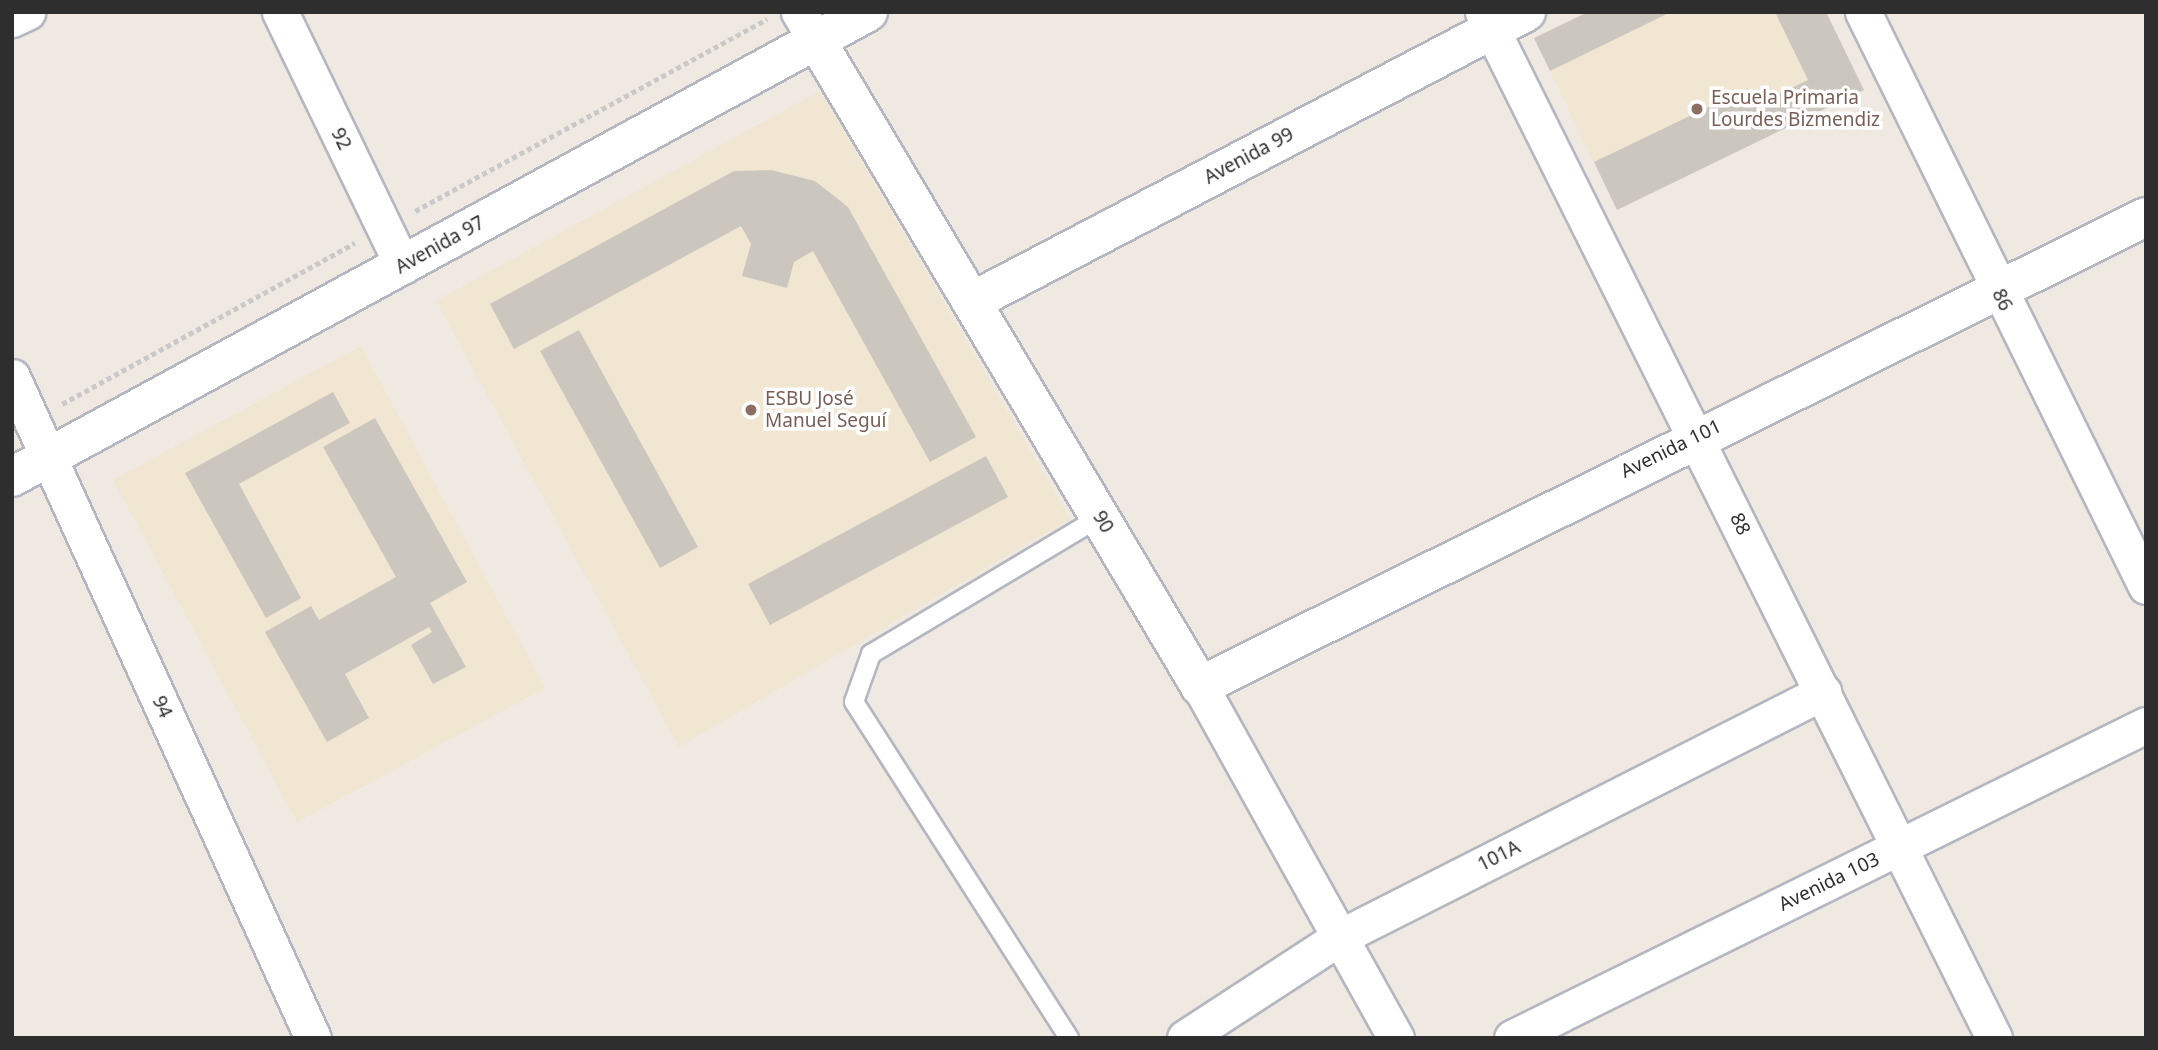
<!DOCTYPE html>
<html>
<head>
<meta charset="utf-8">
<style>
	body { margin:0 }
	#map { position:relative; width:2158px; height:1050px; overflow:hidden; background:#efe9e1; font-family:"Noto Sans",sans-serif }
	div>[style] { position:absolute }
	.education>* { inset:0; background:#f0e6d1 }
	.building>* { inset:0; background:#cbc7bf }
	.path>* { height:4.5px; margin-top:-2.25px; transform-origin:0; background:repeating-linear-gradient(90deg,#c9c9c9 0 5px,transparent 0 8.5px) }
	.roads { filter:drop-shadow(2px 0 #b4b7c1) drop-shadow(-2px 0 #b4b7c1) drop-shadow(0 2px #b4b7c1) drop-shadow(0 -2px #b4b7c1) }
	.lane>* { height:18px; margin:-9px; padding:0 9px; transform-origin:9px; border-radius:9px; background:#fff }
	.street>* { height:35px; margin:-17.5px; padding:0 17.5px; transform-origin:17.5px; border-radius:17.5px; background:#fff }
	.secondary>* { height:38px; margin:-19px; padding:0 19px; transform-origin:19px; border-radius:19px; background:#fff }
	.dots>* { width:19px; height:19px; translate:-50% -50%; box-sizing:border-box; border:4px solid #fff; border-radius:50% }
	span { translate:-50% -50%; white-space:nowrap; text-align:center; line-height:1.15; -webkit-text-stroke:7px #fff; paint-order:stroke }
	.education-label { font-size:19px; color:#785e54 }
	.left { translate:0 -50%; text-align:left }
	.street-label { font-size:19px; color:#2e2e2e }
	.frame { position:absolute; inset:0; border:14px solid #2e2e2e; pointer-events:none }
</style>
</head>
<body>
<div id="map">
	<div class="education">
		<i style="clip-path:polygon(1588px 12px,1826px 12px,1864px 90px,1617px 210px,1534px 38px)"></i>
		<i style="clip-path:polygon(820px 91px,1070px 519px,679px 747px,436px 301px)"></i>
		<i style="clip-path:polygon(361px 346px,545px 688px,297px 822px,113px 480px)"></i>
	</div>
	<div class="building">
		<i style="clip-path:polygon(1588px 12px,1671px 12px,1550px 71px,1534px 38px)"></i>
		<i style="clip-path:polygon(1775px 12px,1826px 12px,1864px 90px,1617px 210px,1594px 162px,1748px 88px,1755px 105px,1808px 80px)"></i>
		<i style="clip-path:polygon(771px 170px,815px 181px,848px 207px,976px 437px,930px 462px,813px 251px,794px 262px,787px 288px,742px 276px,751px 244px,741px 226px,514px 349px,490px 304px,734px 171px)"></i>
		<i style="clip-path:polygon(579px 330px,698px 547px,660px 568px,540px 351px)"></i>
		<i style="clip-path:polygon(333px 392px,350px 423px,239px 484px,301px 598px,266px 618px,185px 473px)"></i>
		<i style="clip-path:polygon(375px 418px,467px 582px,430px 603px,466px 667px,433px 684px,411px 645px,432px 632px,429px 627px,345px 674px,369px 718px,327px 742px,265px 632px,311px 606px,319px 620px,396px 577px,323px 447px)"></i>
		<i style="clip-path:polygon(986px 456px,1008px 497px,770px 625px,748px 584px)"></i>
	</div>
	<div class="path">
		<i style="left:415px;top:211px;width:401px;rotate:-28.6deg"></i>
		<i style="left:62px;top:404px;width:334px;rotate:-28.8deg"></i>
	</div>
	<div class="roads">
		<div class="lane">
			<i style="left:1069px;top:1038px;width:399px;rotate:-122.6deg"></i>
			<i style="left:854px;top:702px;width:51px;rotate:-70.5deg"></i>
			<i style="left:871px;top:654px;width:267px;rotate:-30.9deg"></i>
		</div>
		<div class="street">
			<i style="left:280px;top:12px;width:282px;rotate:64.2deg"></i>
			<i style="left:799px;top:12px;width:33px;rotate:59deg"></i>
			<i style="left:1483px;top:12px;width:1146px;rotate:63.52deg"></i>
			<i style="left:1863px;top:12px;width:640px;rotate:63.76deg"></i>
			<i style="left:12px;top:19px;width:17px;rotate:-25deg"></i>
			<i style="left:12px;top:377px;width:726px;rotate:65.52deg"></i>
			<i style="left:1200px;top:686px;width:403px;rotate:60.9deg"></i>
			<i style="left:1185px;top:1038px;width:185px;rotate:-33.1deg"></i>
			<i style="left:1340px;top:937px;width:542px;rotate:-26.9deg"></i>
			<i style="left:1512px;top:1038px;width:707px;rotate:-26.28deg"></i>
		</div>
		<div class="secondary">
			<i style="left:816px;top:40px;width:752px;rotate:59.27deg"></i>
			<i style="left:1200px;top:686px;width:1056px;rotate:-26.37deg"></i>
			<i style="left:973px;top:301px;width:624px;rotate:-27.59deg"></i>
			<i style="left:12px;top:477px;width:974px;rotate:-28.51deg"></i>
		</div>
	</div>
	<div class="dots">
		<i style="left:1697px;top:109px;background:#8d6e63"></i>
		<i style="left:751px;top:410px;background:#8d6e63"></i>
	</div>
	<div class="education-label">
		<span class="left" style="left:1711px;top:109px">Escuela Primaria<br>Lourdes Bizmendiz</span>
		<span class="left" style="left:765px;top:410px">ESBU José<br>Manuel Seguí</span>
	</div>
	<div class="street-label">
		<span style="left:341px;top:139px;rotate:64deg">92</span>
		<span style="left:1249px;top:156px;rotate:-28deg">Avenida 99</span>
		<span style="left:440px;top:245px;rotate:-29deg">Avenida 97</span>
		<span style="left:2002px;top:300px;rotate:64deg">86</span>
		<span style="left:1671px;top:449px;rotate:-26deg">Avenida 101</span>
		<span style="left:1103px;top:522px;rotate:60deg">90</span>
		<span style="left:1740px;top:524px;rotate:64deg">88</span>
		<span style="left:162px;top:707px;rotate:66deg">94</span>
		<span style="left:1499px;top:856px;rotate:-27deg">101A</span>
		<span style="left:1829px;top:882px;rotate:-26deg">Avenida 103</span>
	</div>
	<div class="frame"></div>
</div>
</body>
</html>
